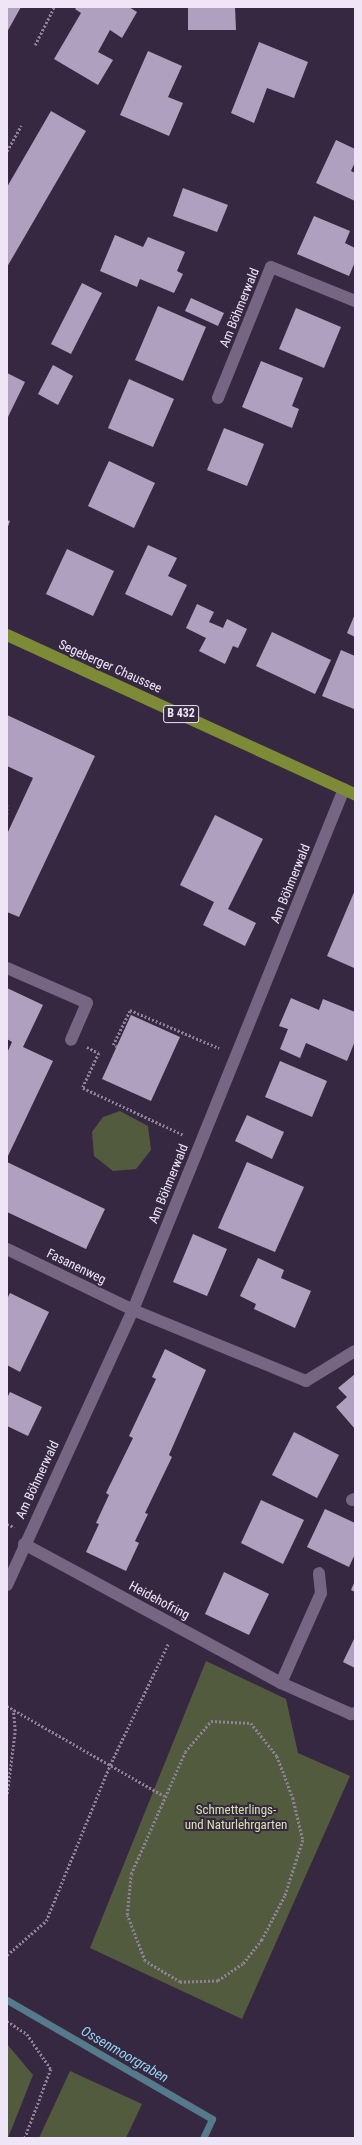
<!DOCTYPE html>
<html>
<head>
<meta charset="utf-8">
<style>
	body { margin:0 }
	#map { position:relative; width:362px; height:2145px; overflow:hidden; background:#372842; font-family:"Roboto Condensed",sans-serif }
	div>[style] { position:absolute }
	.green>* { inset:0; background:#535b3f }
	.stream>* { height:7px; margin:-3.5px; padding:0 3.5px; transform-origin:3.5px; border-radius:3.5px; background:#557a8b }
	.building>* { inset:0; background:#b0a0bf }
	.path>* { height:2.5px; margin-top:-1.25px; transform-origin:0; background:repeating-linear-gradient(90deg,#8e8298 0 2px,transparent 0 4px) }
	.service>* { height:12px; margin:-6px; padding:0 6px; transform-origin:6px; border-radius:6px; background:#766684 }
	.minor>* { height:12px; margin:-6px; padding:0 6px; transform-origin:6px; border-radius:6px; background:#766684 }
	.primary>* { height:12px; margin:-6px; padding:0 6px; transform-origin:6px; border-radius:6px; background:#7d8b36 }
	span { translate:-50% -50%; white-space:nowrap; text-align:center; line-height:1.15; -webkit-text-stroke:4px #372842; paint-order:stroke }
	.shield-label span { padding:1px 3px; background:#372842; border:1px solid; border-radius:3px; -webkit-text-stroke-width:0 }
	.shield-label { font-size:12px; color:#eee6f7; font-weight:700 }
	.street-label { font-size:13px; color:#eee6f7 }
	.park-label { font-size:13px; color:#d4e4aa }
	.water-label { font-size:14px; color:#93d5f3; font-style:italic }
	.frame { position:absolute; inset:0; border:8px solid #eee6f7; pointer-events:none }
</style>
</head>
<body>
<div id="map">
	<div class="green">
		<i style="clip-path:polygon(120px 1111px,148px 1126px,151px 1150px,136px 1169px,113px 1171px,94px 1156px,92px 1132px,103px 1117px)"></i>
		<i style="clip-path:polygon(206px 1661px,286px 1699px,298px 1753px,350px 1776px,242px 2019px,90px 1948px)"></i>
		<i style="clip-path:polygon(7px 2044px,33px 2075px,8px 2138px,7px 2138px)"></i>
		<i style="clip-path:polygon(70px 2071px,142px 2104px,126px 2138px,39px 2138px)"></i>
	</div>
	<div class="stream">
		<i style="left:7px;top:2000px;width:237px;rotate:30.1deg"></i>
		<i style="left:212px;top:2119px;width:21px;rotate:115deg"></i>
	</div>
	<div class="building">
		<i style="clip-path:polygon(7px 7px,21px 7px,7px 32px)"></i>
		<i style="clip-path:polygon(77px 7px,129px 7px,137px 12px,122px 38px,110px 30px,98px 52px,113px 60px,98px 85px,54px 59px,81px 13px,75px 9px)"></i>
		<i style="clip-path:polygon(188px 7px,235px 7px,236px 30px,188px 30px)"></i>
		<i style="clip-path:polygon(259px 42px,308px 62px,294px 98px,267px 88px,254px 123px,231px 113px)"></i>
		<i style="clip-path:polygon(148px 51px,182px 66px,168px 97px,183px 103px,169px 136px,120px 115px)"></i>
		<i style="clip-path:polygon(51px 111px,86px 131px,7px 267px,7px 187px)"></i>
		<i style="clip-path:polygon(336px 140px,355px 149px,355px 162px,351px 171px,355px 173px,355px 201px,316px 183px)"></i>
		<i style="clip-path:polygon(183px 188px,228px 205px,217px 232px,173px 216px)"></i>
		<i style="clip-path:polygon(314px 216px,350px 231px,345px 243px,355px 248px,355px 262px,349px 276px,297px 254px)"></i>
		<i style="clip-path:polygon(115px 235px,143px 247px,148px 237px,185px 252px,177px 271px,183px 274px,174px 293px,140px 279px,137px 287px,100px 271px)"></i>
		<i style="clip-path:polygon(82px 283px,102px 293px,71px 354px,51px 344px)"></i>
		<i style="clip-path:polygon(191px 298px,224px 313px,218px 326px,185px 311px)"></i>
		<i style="clip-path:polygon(158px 306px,206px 327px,183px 381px,135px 360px)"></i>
		<i style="clip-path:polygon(296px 308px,341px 327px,324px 368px,279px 349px)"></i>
		<i style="clip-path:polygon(261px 361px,303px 378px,292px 406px,299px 409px,292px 428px,242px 407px)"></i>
		<i style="clip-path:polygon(53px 365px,73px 376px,58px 405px,38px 394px)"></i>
		<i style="clip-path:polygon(7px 373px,25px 382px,7px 419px)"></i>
		<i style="clip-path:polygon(129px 379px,174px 399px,153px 447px,108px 428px)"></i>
		<i style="clip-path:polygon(224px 428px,264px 444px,247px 486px,207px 470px)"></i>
		<i style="clip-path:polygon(109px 461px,155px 483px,134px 528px,88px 506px)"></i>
		<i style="clip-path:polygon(7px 520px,10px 521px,7px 529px)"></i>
		<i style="clip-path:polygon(148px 545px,177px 558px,168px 576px,187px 585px,172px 616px,125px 594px)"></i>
		<i style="clip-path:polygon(67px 549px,114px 571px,93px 616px,46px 594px)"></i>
		<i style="clip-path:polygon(197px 604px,214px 612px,209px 622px,223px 628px,227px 619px,247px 629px,238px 648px,233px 646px,225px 664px,199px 651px,206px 638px,186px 628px)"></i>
		<i style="clip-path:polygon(355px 614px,355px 637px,347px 633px)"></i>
		<i style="clip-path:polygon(272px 632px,331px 660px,315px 694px,256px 666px)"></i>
		<i style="clip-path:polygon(341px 650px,355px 656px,354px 709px,322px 696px)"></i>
		<i style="clip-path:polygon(7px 715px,95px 756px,19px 917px,7px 912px,7px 834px,33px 778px,7px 766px)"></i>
		<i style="clip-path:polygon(215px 815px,263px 839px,228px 909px,256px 923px,245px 946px,203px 925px,214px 902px,180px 885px)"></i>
		<i style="clip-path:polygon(355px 890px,355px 965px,354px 968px,327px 956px)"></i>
		<i style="clip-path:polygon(7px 988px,43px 1005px,23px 1047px,53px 1061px,7px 1158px,7px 1053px,12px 1042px,7px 1039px)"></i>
		<i style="clip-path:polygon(291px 998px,319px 1010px,323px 999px,355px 1012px,355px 1041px,347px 1061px,306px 1043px,300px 1058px,280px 1049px,288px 1029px,279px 1026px)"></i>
		<i style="clip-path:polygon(131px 1015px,180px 1037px,151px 1101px,102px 1079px)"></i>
		<i style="clip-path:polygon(280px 1061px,327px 1081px,312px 1117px,265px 1097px)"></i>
		<i style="clip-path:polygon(247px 1115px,284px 1132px,272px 1159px,235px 1141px)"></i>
		<i style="clip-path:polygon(7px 1162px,105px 1209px,86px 1249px,7px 1212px)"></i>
		<i style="clip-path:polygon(247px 1162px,304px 1187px,275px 1252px,218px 1228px)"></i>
		<i style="clip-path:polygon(193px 1234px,227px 1249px,207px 1296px,173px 1282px)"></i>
		<i style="clip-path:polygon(258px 1258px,284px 1270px,281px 1278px,311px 1291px,295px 1328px,254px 1309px,256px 1304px,240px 1296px)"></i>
		<i style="clip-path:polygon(10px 1293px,49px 1312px,20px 1372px,7px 1365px,7px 1299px)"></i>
		<i style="clip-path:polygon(165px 1349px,206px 1370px,169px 1455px,172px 1457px,145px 1513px,148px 1514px,135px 1541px,139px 1543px,126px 1571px,86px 1552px,99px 1524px,96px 1523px,109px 1495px,106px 1493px,133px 1438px,129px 1436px,156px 1379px,152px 1377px)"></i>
		<i style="clip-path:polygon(355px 1374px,355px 1429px,336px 1407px,347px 1397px,338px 1388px)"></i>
		<i style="clip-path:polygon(10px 1392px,42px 1407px,28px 1436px,7px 1426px,7px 1398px)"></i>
		<i style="clip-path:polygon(294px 1432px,339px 1455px,317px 1498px,272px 1475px)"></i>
		<i style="clip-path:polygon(261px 1500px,304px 1520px,283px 1564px,241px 1543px)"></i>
		<i style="clip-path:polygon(325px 1509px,355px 1523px,355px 1554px,349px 1567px,307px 1547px)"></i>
		<i style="clip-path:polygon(224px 1572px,269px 1594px,249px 1635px,205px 1614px)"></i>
		<i style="clip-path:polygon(355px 1581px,355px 1592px,351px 1590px)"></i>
		<i style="clip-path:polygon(355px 1637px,355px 1668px,343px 1662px)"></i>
	</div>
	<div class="path">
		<i style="left:35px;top:45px;width:42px;rotate:-63.4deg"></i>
		<i style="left:7px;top:151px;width:29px;rotate:-61deg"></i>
		<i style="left:7px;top:805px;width:10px;rotate:90deg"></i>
		<i style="left:87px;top:1047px;width:13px;rotate:27deg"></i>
		<i style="left:99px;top:1053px;width:38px;rotate:115deg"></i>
		<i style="left:83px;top:1088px;width:111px;rotate:25deg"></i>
		<i style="left:117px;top:1047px;width:4px;rotate:-153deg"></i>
		<i style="left:113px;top:1045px;width:39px;rotate:-64deg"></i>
		<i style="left:130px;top:1010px;width:97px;rotate:23.1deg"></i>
		<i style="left:7px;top:1524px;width:8px;rotate:23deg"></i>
		<i style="left:7px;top:1706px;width:181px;rotate:29.8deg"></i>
		<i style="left:211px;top:1721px;width:40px;rotate:2.9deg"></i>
		<i style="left:251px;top:1723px;width:42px;rotate:51.8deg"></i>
		<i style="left:277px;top:1756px;width:45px;rotate:69.1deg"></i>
		<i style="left:293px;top:1798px;width:43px;rotate:76.6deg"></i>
		<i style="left:303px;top:1840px;width:59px;rotate:107.8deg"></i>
		<i style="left:285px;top:1896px;width:50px;rotate:117.6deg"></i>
		<i style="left:262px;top:1940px;width:31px;rotate:128deg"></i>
		<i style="left:243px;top:1964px;width:30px;rotate:146deg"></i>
		<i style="left:218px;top:1981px;width:38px;rotate:178deg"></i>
		<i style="left:180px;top:1982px;width:41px;rotate:-149deg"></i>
		<i style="left:145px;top:1961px;width:49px;rotate:-111.4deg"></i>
		<i style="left:127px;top:1915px;width:41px;rotate:-84.4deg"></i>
		<i style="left:131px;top:1874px;width:133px;rotate:-66.1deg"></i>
		<i style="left:185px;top:1752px;width:40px;rotate:-50deg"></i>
		<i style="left:7px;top:1794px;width:64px;rotate:-82.8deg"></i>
		<i style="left:15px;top:1731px;width:21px;rotate:-95deg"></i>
		<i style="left:7px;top:1955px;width:52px;rotate:-41.1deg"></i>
		<i style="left:46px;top:1921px;width:169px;rotate:-67.7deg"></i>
		<i style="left:110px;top:1765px;width:134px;rotate:-64.4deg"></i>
		<i style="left:7px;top:2021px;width:24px;rotate:33deg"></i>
		<i style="left:27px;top:2034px;width:42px;rotate:55.6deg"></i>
		<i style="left:51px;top:2069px;width:74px;rotate:110.6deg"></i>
	</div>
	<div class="service">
		<i style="left:218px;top:398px;width:141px;rotate:-68deg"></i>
		<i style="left:271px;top:267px;width:91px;rotate:22deg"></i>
		<i style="left:7px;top:968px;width:87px;rotate:23.6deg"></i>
		<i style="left:87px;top:1003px;width:40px;rotate:113.4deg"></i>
	</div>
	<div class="minor">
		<i style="left:7px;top:1249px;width:140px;rotate:25.8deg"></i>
		<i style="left:133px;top:1310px;width:187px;rotate:22.3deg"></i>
		<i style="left:306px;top:1381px;width:57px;rotate:-31.5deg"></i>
		<i style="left:352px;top:1500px;width:3px;rotate:-18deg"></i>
		<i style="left:24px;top:1544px;width:292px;rotate:28.4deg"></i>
		<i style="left:281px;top:1683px;width:77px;rotate:23.9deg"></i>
		<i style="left:351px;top:1714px;width:4px;rotate:-14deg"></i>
		<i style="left:7px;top:1585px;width:302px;rotate:-65.4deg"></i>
		<i style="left:133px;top:1310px;width:562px;rotate:-67.95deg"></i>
		<i style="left:281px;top:1683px;width:98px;rotate:-66deg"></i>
		<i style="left:321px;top:1593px;width:20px;rotate:-96deg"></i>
	</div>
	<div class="primary">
		<i style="left:7px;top:635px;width:383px;rotate:24.6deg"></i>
	</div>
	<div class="shield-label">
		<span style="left:181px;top:714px">B 432</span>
	</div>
	<div class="street-label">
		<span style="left:240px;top:308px;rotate:-68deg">Am Böhmerwald</span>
		<span style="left:110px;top:667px;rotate:24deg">Segeberger Chaussee</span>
		<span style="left:291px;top:884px;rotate:-68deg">Am Böhmerwald</span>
		<span style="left:169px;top:1184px;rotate:-68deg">Am Böhmerwald</span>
		<span style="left:76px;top:1267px;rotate:26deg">Fasanenweg</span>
		<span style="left:38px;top:1480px;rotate:-65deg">Am Böhmerwald</span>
		<span style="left:159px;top:1601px;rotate:28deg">Heidehofring</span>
	</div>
	<div class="park-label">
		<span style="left:236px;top:1818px">Schmetterlings-<br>und Naturlehrgarten</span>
	</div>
	<div class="water-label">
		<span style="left:125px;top:2054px;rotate:30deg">Ossenmoorgraben</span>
	</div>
	<div class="frame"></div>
</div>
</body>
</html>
